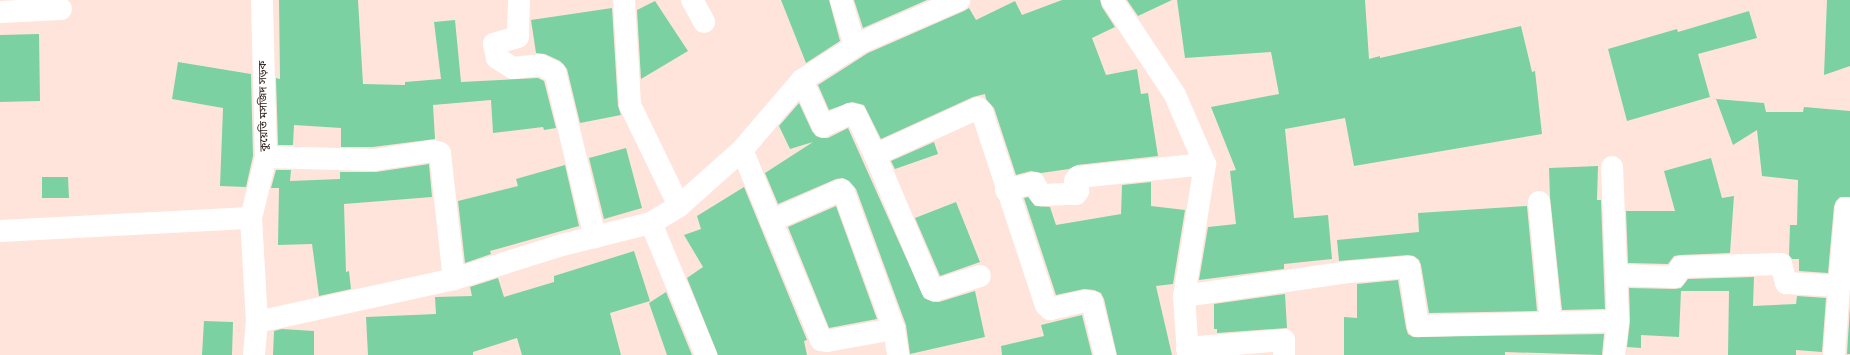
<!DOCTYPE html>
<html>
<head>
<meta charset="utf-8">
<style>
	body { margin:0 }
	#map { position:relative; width:1850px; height:355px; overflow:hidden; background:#ffe4dc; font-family:Signika,"Noto Sans Bengali",sans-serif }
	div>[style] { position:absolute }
	.building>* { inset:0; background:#7cd1a2 }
	.minor>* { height:22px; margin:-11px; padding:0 11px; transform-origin:11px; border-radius:11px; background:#fff }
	span { translate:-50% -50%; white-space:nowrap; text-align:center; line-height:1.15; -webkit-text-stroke:3px #fff; paint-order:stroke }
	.street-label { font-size:11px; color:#261712 }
</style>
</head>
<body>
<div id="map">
	<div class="building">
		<i style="clip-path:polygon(279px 0,358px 0,363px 84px,405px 85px,405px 82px,441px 79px,434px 22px,455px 20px,461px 82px,538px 78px,544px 81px,556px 128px,544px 130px,543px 127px,493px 133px,491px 100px,433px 105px,435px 139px,373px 147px,341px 147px,341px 128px,294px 125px,293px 145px,278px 145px,276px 78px,280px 79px)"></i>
		<i style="clip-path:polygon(781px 0,829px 0,840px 41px,806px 63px)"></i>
		<i style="clip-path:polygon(854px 0,927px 0,863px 28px)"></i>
		<i style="clip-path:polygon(1062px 0,1100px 0,1102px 7px,1115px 27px,1092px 38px,1106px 75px,1137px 69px,1141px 94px,1148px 93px,1158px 156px,1077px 165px,1069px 169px,1041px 173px,1031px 171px,1016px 175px,994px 108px,986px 99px,985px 94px,973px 97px,881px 139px,864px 105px,852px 102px,829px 110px,818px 85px,868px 53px,964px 11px,969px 8px,976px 20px,1015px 1px,1022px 15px)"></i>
		<i style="clip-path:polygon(1127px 0,1172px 0,1138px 16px)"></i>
		<i style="clip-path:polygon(1177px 0,1365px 0,1369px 59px,1380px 56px,1380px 58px,1521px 26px,1532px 72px,1535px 71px,1542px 134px,1354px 166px,1345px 118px,1285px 129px,1294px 218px,1328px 215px,1332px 259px,1284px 264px,1284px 269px,1199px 280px,1208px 227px,1236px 224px,1230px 171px,1236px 170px,1211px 107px,1279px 94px,1271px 52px,1185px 58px)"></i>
		<i style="clip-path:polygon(1827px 0,1850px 0,1850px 66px,1824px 75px)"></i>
		<i style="clip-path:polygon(655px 1px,688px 51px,641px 79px,637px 10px)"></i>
		<i style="clip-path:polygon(612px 8px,618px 106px,621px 115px,580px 123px,567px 69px,560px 61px,545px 54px,536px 53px,531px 20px)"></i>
		<i style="clip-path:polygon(1749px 11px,1757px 38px,1698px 54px,1710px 97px,1627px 121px,1608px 49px,1677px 29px,1678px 32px)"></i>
		<i style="clip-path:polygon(39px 34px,40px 101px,0 102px,0 35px)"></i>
		<i style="clip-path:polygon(178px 62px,251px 74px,253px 156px,246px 187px,220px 186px,223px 108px,172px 99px)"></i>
		<i style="clip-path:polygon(1716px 99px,1764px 103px,1766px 112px,1803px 112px,1804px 107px,1850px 111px,1850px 197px,1840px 197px,1836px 201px,1834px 206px,1828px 273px,1799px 271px,1799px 259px,1792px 259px,1789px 255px,1790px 225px,1797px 225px,1798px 180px,1762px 176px,1757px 130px,1733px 145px)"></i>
		<i style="clip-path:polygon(799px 103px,812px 131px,816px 136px,821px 138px,828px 138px,848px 128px,924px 298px,933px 302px,939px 302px,975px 291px,985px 337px,910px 354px,906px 325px,856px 189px,849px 181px,843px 178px,836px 179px,778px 204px,765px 173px,813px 142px,790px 149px,779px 126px)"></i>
		<i style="clip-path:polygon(934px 142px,938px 154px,895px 169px,891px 161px)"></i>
		<i style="clip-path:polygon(626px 148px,642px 208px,604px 219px,589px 158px)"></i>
		<i style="clip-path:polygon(1711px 158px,1722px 198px,1734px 196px,1730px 253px,1680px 255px,1674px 256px,1668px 264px,1628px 263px,1626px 211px,1675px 211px,1664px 171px)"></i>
		<i style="clip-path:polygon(429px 164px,432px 197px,344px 204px,346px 272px,349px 271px,351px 289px,319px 296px,312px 244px,278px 245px,279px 188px,271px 188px,276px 170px,291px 170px,290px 181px,340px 179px,340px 172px,376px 172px)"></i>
		<i style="clip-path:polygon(565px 165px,579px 226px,490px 251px,491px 254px,465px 263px,458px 201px,518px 186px,516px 179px)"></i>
		<i style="clip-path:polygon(1598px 166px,1597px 200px,1601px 200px,1605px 309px,1562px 310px,1550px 197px,1549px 168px)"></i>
		<i style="clip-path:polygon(42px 177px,68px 177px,69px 198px,42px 198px)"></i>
		<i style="clip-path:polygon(1151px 182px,1151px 206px,1185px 210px,1173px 284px,1156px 286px,1172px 355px,1117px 355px,1104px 299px,1101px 293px,1094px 290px,1084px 289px,1056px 295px,1024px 198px,1028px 197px,1035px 206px,1050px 207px,1056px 225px,1121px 214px,1122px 185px)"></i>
		<i style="clip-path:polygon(744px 187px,807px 340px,804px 341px,807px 355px,718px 355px,687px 278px,703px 267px,684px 235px,701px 229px,697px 216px)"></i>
		<i style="clip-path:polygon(956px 202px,980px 262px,940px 276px,915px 218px)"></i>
		<i style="clip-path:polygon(836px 206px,877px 319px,829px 328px,788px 227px)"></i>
		<i style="clip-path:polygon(1527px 206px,1537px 311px,1429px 313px,1421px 265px,1419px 260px,1414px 256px,1408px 255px,1339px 261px,1337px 240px,1419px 232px,1418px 213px)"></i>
		<i style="clip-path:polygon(634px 251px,650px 301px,610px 313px,621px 355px,522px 355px,517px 338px,473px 352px,473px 355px,368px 355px,366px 317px,436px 314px,435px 297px,472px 296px,470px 287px,498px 278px,504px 297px,554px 282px,554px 276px)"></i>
		<i style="clip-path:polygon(1754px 277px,1753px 306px,1796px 304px,1797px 296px,1826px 298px,1822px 352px,1796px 350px,1796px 355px,1728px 355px,1729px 291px,1681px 291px,1679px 337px,1641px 335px,1641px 348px,1627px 347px,1630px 321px,1629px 288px,1675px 289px,1681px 288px,1688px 279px)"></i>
		<i style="clip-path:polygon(1398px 280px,1406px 328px,1408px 334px,1413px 337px,1604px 334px,1602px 355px,1505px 352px,1505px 355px,1344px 355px,1344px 317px,1357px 318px,1357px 284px)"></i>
		<i style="clip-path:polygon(666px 292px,692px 355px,667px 355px,649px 303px)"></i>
		<i style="clip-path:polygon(1285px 294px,1287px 328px,1217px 333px,1217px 329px,1214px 329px,1214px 304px)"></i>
		<i style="clip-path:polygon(1850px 307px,1850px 354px,1847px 354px)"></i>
		<i style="clip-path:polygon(1082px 315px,1092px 355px,1002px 355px,1001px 346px,1044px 336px,1041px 325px)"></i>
		<i style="clip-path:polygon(204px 321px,233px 322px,232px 355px,202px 355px)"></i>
		<i style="clip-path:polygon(282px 329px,314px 331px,314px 355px,273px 355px,274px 331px)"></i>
	</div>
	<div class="minor">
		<i style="left:519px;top:0;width:37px;rotate:92deg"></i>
		<i style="left:518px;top:37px;width:25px;rotate:164deg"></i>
		<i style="left:494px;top:44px;width:14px;rotate:78deg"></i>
		<i style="left:497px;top:58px;width:19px;rotate:32deg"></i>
		<i style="left:513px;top:68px;width:27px;rotate:-6deg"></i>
		<i style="left:540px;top:65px;width:17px;rotate:25deg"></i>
		<i style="left:555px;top:72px;width:170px;rotate:76.4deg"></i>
		<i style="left:624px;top:0;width:105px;rotate:86.7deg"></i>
		<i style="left:630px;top:105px;width:112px;rotate:64.1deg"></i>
		<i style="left:692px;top:0;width:25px;rotate:61deg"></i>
		<i style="left:841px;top:0;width:48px;rotate:73.1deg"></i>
		<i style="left:1112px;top:0;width:114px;rotate:56.4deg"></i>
		<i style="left:1175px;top:95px;width:75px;rotate:66.5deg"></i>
		<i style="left:1205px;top:164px;width:134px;rotate:99deg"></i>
		<i style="left:1184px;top:296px;width:59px;rotate:86.1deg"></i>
		<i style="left:0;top:12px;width:61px;rotate:-2.8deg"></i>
		<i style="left:802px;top:80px;width:51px;rotate:65.5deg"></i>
		<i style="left:823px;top:126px;width:30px;rotate:-24deg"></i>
		<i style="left:850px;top:114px;width:6px;rotate:9deg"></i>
		<i style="left:856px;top:115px;width:44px;rotate:64.6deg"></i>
		<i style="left:875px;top:155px;width:113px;rotate:-24.5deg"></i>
		<i style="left:978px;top:108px;width:6px;rotate:45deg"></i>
		<i style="left:982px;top:112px;width:203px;rotate:71.7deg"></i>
		<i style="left:1046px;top:305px;width:6px;rotate:45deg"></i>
		<i style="left:1050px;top:309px;width:37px;rotate:-13deg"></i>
		<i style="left:1086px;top:301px;width:6px;rotate:9deg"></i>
		<i style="left:1092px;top:302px;width:55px;rotate:76.2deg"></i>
		<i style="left:742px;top:150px;width:206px;rotate:67.4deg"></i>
		<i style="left:821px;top:340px;width:6px;rotate:9deg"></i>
		<i style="left:827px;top:341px;width:68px;rotate:-10.2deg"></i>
		<i style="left:894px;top:329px;width:26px;rotate:81deg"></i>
		<i style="left:875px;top:155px;width:146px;rotate:67deg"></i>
		<i style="left:932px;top:289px;width:4px;rotate:14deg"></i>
		<i style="left:936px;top:290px;width:46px;rotate:-17.7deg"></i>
		<i style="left:266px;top:157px;width:108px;rotate:1.6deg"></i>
		<i style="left:374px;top:160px;width:59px;rotate:-8.8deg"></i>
		<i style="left:432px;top:151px;width:8px;rotate:14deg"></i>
		<i style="left:440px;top:153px;width:127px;rotate:83.7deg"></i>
		<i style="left:1006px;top:190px;width:29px;rotate:-14deg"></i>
		<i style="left:1034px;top:183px;width:14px;rotate:60deg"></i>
		<i style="left:1041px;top:195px;width:35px;rotate:-2deg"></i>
		<i style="left:1076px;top:194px;width:4px;rotate:-56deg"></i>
		<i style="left:1078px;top:191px;width:10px;rotate:-107deg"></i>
		<i style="left:1075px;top:181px;width:5px;rotate:-53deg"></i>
		<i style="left:1078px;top:177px;width:128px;rotate:-5.8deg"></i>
		<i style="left:1539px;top:202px;width:121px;rotate:84.3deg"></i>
		<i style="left:771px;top:221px;width:77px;rotate:-23.9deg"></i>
		<i style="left:841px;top:190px;width:4px;rotate:45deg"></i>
		<i style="left:844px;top:193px;width:145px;rotate:69.8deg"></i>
		<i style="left:651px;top:223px;width:143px;rotate:67.4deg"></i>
		<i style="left:0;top:231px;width:251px;rotate:-3deg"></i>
		<i style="left:1617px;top:275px;width:58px;rotate:2deg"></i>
		<i style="left:1675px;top:277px;width:12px;rotate:-59deg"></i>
		<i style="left:1681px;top:267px;width:100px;rotate:-1.7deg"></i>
		<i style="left:1781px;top:264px;width:20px;rotate:75deg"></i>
		<i style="left:1786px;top:283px;width:53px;rotate:3.2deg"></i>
		<i style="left:1839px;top:286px;width:69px;rotate:94.1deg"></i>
		<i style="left:1839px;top:286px;width:78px;rotate:-84.9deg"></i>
		<i style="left:1184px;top:296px;width:167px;rotate:-8.3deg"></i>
		<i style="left:1349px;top:272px;width:60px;rotate:-4.8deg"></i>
		<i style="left:1409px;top:267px;width:60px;rotate:81.3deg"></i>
		<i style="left:1418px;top:326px;width:200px;rotate:-1.4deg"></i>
		<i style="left:1618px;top:321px;width:154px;rotate:-92.2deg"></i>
		<i style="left:257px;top:322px;width:202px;rotate:-12.3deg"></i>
		<i style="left:454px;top:279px;width:113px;rotate:-17.5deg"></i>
		<i style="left:562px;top:245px;width:92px;rotate:-13.9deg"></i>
		<i style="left:651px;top:223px;width:33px;rotate:-31deg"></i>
		<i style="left:679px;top:206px;width:84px;rotate:-41.6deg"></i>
		<i style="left:742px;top:150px;width:92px;rotate:-49.4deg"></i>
		<i style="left:802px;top:80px;width:71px;rotate:-32.3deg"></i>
		<i style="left:862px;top:42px;width:106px;rotate:-23.4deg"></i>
		<i style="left:1187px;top:348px;width:97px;rotate:-4.7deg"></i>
		<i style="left:1284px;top:340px;width:15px;rotate:90deg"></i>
		<i style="left:254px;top:355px;width:33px;rotate:-85deg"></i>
		<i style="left:257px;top:322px;width:104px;rotate:-93.3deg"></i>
		<i style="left:251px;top:218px;width:63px;rotate:-76.2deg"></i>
		<i style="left:266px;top:157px;width:157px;rotate:-91.5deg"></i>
		<i style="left:1614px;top:355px;width:34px;rotate:-83deg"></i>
	</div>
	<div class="street-label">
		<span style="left:264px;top:106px;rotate:-91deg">কুয়েতি মসজিদ সড়ক</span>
	</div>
</div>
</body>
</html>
